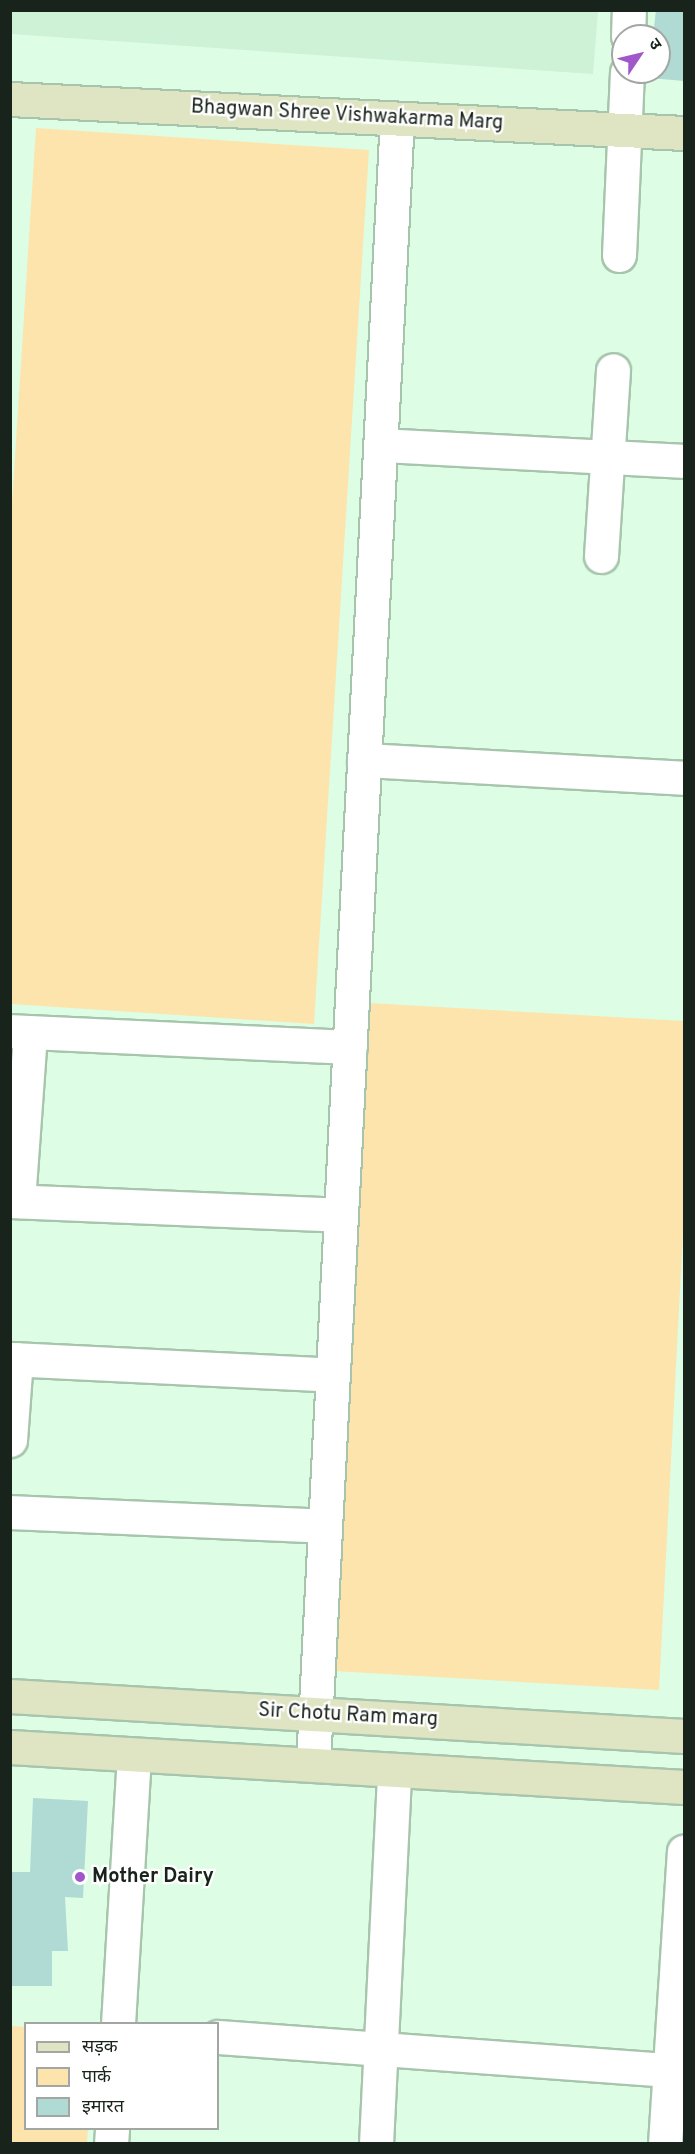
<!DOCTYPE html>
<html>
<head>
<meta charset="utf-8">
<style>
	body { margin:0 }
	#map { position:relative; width:695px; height:2154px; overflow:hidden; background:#defde5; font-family:Overpass,"Noto Sans Devanagari",sans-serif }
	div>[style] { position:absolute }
	.built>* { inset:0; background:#cdf2d5 }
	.green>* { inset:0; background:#fce4ac }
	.building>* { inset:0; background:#b0dbd4 }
	.roads { filter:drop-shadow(2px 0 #a7c5ad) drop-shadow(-2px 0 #a7c5ad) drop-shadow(0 2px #a7c5ad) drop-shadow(0 -2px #a7c5ad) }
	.street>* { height:33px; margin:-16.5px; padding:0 16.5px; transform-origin:16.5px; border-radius:16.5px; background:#fff }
	.secondary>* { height:33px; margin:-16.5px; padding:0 16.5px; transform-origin:16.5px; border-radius:16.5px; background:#dfe5c3 }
	.dots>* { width:16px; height:16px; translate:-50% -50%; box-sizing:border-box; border:3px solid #fff; border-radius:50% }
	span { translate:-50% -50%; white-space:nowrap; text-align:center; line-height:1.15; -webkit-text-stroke:4.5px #fff; paint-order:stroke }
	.street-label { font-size:20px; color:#18231b }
	.poi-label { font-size:20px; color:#18231b; font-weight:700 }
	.left { translate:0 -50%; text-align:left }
	.frame { position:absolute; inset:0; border:12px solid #18231b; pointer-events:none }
	.legend { position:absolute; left:24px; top:2022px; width:195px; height:108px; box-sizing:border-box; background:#fff; border:2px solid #a3a7a4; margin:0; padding:8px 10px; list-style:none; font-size:18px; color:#18231b }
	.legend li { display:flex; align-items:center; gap:12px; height:30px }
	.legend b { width:30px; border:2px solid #a3a7a4 }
	.north { position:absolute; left:611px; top:24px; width:60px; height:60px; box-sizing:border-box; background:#fff; border:2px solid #a3a7a4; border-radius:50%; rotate:55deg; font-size:16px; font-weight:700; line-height:24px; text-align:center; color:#18231b }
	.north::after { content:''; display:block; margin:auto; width:21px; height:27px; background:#a057ca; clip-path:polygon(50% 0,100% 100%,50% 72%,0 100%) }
</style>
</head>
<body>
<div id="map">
	<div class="built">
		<i style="clip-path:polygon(10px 11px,11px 10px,598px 11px,593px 74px,11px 34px)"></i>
	</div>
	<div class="green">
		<i style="clip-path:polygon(36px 128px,369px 150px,314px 1024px,11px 1004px,10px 535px)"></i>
		<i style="clip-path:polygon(368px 1003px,684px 1021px,684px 1213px,659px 1690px,333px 1671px)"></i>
		<i style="clip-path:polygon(11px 2026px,25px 2027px,26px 2128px,88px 2129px,87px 2143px,11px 2143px)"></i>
	</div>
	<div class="building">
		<i style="clip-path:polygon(656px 10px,684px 10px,684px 81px,649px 78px,650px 72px,659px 72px,659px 36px,653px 36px)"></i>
		<i style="clip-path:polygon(33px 1798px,88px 1801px,83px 1898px,65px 1897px,68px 1951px,52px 1951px,52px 1986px,10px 1986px,10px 1872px,30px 1872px)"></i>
	</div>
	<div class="roads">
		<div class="street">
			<i style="left:628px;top:36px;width:26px;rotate:-88deg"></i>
			<i style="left:619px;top:255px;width:183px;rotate:-87.5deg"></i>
			<i style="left:381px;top:445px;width:303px;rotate:3deg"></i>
			<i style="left:601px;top:556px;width:186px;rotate:-86.3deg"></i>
			<i style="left:364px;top:760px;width:321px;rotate:3.2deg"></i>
			<i style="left:10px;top:1031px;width:340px;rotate:2.7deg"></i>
			<i style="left:10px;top:1201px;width:331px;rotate:2.4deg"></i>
			<i style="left:18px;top:1201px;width:169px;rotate:-85.9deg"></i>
			<i style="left:10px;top:1359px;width:323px;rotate:2.8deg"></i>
			<i style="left:10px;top:1440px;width:81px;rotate:-85.8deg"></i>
			<i style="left:10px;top:1512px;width:315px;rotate:2.5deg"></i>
			<i style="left:313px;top:1764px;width:1647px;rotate:-87.08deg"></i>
			<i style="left:118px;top:2024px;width:269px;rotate:-86.6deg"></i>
			<i style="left:218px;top:2037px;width:453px;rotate:4.2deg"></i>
			<i style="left:111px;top:2144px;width:16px;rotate:-86deg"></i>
			<i style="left:376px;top:2144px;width:374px;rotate:-87.2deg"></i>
			<i style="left:665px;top:2144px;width:293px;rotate:-86.3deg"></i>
		</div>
		<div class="secondary">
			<i style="left:10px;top:99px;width:675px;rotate:2.89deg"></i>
			<i style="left:10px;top:1696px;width:675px;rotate:3.4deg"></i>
			<i style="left:10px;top:1747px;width:675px;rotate:3.4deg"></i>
		</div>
	</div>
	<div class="dots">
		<i style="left:80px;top:1877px;background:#a057ca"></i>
	</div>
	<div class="street-label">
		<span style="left:347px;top:116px;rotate:3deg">Bhagwan Shree Vishwakarma Marg</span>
		<span style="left:348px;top:1716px;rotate:3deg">Sir Chotu Ram marg</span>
	</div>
	<div class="poi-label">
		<span class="left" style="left:92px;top:1877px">Mother Dairy</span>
	</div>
	<div class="frame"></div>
	<ul class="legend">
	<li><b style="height:8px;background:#dfe5c3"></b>सड़क</li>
	<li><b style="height:16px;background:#fce4ac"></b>पार्क</li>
	<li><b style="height:16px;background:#b0dbd4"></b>इमारत</li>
	</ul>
	<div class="north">उ</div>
</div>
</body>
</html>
